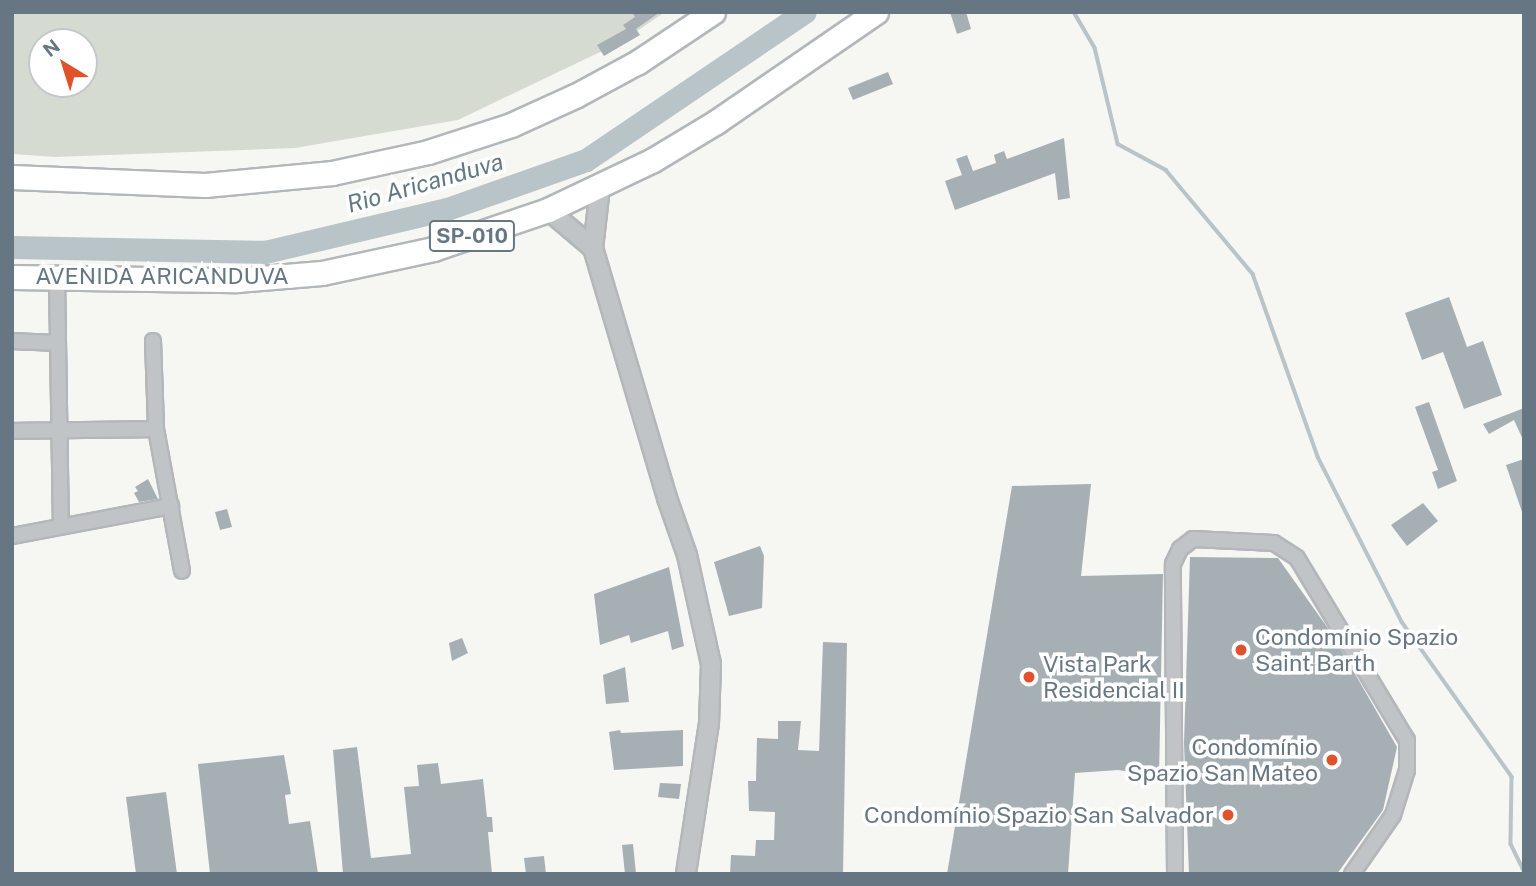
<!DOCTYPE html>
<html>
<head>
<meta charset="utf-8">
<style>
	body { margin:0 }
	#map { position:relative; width:1536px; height:886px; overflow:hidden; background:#f6f6f3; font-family:"Public Sans",sans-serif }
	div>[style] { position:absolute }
	.green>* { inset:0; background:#d6dbd2 }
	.stream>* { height:3.5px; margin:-1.75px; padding:0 1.75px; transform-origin:1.75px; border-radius:1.75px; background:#b8c4c8 }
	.river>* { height:23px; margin:-11.5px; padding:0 11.5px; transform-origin:11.5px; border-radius:11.5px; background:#b8c4c8 }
	.building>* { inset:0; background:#a6afb4 }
	.roads { filter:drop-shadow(2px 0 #b3b7ba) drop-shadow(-2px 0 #b3b7ba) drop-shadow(0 2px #b3b7ba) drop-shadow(0 -2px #b3b7ba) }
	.minor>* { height:14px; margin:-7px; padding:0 7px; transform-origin:7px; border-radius:7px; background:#c0c4c7 }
	.tertiary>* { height:18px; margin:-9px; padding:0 9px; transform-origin:9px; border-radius:9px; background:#c0c4c7 }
	.trunk>* { height:23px; margin:-11.5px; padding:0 11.5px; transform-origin:11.5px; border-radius:11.5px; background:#fff }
	.dots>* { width:19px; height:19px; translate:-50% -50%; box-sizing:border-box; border:4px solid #fff; border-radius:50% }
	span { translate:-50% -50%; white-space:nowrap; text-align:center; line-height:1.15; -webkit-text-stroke:7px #fff; paint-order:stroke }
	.shield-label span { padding:2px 5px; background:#fff; border:2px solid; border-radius:5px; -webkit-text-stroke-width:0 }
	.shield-label { font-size:21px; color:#667783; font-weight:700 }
	.street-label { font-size:23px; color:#667783 }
	.poi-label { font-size:23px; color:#667783 }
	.left { translate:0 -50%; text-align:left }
	.right { translate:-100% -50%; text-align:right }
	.water-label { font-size:24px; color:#627880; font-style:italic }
	.frame { position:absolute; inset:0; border:14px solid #667783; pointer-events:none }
	.north { position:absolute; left:28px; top:28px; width:70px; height:70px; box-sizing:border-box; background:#fff; border:2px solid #c2c9cd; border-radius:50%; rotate:322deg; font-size:19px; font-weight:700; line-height:28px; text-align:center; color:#667783 }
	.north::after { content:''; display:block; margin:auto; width:24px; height:32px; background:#df522b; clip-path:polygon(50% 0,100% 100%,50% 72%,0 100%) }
</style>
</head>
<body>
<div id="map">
	<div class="green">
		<i style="clip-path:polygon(evenodd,12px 12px,665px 12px,621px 42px,458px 120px,295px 148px,55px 157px,12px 154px,12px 12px,42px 42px,84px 42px,84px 84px,42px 84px,42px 42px)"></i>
	</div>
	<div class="stream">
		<i style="left:1074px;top:12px;width:42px;rotate:59.7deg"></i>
		<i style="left:1095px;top:48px;width:99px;rotate:76.5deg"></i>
		<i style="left:1118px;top:144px;width:55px;rotate:28.4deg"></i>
		<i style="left:1166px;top:170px;width:136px;rotate:50.1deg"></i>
		<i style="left:1253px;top:274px;width:194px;rotate:70.4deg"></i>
		<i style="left:1318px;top:457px;width:185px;rotate:63deg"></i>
		<i style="left:1402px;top:622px;width:190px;rotate:54.6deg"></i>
		<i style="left:1512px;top:777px;width:67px;rotate:90.9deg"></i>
		<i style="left:1511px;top:844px;width:30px;rotate:64deg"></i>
	</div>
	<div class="river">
		<i style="left:12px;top:247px;width:253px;rotate:1.1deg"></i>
		<i style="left:265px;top:252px;width:187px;rotate:-13.3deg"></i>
		<i style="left:447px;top:209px;width:147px;rotate:-19.4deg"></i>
		<i style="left:586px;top:160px;width:264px;rotate:-34.1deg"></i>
	</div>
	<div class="building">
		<i style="clip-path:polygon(632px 12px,660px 12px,636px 29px,640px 35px,604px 56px,597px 45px,626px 29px,623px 25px,635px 17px)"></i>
		<i style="clip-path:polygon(950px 12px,966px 12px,971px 29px,957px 34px)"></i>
		<i style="clip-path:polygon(888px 72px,893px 84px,853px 100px,848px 88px)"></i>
		<i style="clip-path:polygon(1064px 138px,1070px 198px,1058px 200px,1055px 173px,955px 210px,945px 181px,962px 175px,956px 159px,967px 155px,973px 171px,996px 163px,994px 155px,1004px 151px,1007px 159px)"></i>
		<i style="clip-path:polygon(1449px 297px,1467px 347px,1483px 341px,1502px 395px,1464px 409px,1443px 352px,1422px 360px,1405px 313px)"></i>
		<i style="clip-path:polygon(1429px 402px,1457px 481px,1438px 489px,1432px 472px,1438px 470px,1415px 407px)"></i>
		<i style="clip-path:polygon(1524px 408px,1524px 442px,1514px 420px,1489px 434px,1483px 424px)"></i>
		<i style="clip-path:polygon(1524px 459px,1524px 512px,1522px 512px,1506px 465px)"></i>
		<i style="clip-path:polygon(148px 479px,158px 499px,139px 502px,134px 493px,138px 491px,135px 487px)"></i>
		<i style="clip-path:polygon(1091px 484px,1081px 576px,1163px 574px,1159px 776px,1118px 770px,1075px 773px,1068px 874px,947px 874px,1012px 486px)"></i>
		<i style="clip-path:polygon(1423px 503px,1438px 521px,1407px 546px,1391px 525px)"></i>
		<i style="clip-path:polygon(227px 509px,232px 527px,220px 530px,215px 512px)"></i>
		<i style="clip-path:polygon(760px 546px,764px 556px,762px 608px,729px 616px,714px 562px)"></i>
		<i style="clip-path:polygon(1190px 557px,1278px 558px,1332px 634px,1397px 747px,1383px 810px,1337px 874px,1189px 874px,1184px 743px)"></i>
		<i style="clip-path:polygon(669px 567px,684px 646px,672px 650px,668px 631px,631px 643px,629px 635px,600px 645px,594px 594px)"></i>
		<i style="clip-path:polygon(462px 638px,468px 653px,452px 661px,449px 643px)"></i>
		<i style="clip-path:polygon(823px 642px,847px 643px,843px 874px,730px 874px,731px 855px,755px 856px,756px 840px,774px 840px,775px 812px,749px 811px,748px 781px,756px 781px,757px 738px,778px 739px,778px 721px,801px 721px,798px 750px,819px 751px)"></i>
		<i style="clip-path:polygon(625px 667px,629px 702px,606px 704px,603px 675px)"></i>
		<i style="clip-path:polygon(620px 730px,621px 733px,683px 730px,683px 766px,614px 770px,609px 732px)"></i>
		<i style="clip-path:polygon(357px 747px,371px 858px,411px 854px,404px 787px,419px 786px,417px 765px,438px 763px,441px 784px,483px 779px,487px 817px,492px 817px,493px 832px,488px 832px,492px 874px,343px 874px,333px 750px)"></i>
		<i style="clip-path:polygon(284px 755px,291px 794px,285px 795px,289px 824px,310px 821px,318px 874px,210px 874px,198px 764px)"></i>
		<i style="clip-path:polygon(660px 783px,681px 784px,679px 799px,658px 797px)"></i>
		<i style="clip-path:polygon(166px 792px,177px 874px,136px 874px,126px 797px)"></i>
		<i style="clip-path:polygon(633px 844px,636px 874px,625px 874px,622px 845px)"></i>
		<i style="clip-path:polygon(544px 856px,546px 874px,526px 874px,524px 858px)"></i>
	</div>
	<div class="roads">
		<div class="minor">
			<i style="left:57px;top:277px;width:248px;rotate:89.1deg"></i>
			<i style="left:12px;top:341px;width:45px;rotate:2.5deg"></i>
			<i style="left:153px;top:341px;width:88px;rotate:88deg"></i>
			<i style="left:156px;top:429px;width:144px;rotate:79.6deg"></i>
			<i style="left:12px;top:431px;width:144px;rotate:-0.8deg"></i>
			<i style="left:12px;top:536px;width:162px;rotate:-10.7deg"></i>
			<i style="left:1175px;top:874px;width:310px;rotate:-90.4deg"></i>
			<i style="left:1173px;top:564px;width:17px;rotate:-65deg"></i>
			<i style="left:1180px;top:549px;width:16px;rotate:-38deg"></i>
			<i style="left:1193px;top:539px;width:81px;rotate:2.8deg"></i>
			<i style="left:1274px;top:543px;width:27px;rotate:33deg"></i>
			<i style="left:1297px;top:558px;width:213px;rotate:58.9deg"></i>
			<i style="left:1407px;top:740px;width:30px;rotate:90deg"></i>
			<i style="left:1407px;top:770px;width:47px;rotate:107.3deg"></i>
			<i style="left:1393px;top:815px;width:72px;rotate:124.8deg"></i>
		</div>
		<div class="tertiary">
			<i style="left:600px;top:187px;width:61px;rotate:96.5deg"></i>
			<i style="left:593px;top:248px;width:261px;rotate:73.5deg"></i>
			<i style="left:667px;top:498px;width:60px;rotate:70.7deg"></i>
			<i style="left:687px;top:555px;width:112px;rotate:77.6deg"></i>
			<i style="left:711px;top:664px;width:59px;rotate:91.9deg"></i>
			<i style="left:709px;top:723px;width:153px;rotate:98.7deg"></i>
			<i style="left:548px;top:210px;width:59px;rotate:40.2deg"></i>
		</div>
		<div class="trunk">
			<i style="left:12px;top:177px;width:193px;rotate:2.4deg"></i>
			<i style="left:205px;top:185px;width:128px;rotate:-5.4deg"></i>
			<i style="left:332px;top:173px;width:98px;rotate:-12.3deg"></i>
			<i style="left:428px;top:152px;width:87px;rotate:-18deg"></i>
			<i style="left:511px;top:125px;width:70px;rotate:-24.4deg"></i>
			<i style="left:575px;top:96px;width:72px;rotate:-28.4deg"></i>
			<i style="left:638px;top:62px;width:90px;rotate:-33.7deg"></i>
			<i style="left:12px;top:277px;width:225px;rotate:0.8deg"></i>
			<i style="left:237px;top:280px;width:85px;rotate:-4.7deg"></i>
			<i style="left:322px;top:273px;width:114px;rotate:-12.2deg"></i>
			<i style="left:433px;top:249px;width:121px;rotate:-18.7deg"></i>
			<i style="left:548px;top:210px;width:116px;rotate:-25.5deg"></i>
			<i style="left:653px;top:160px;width:74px;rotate:-31.1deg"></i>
			<i style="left:716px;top:122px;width:194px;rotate:-34.5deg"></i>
		</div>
	</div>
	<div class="dots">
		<i style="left:1241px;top:650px;background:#df522b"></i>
		<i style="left:1029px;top:677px;background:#df522b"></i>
		<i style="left:1332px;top:760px;background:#df522b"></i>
		<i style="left:1228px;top:815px;background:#df522b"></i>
	</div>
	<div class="shield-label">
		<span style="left:472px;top:236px">SP-010</span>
	</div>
	<div class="street-label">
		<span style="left:162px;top:276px">AVENIDA ARICANDUVA</span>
	</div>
	<div class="poi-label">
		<span class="left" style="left:1255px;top:650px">Condomínio Spazio<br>Saint Barth</span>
		<span class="left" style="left:1043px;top:677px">Vista Park<br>Residencial II</span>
		<span class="right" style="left:1318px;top:760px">Condomínio<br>Spazio San Mateo</span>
		<span class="right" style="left:1214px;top:815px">Condomínio Spazio San Salvador</span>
	</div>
	<div class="water-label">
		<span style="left:425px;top:183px;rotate:-16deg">Rio Aricanduva</span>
	</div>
	<div class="frame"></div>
	<div class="north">N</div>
</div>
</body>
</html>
